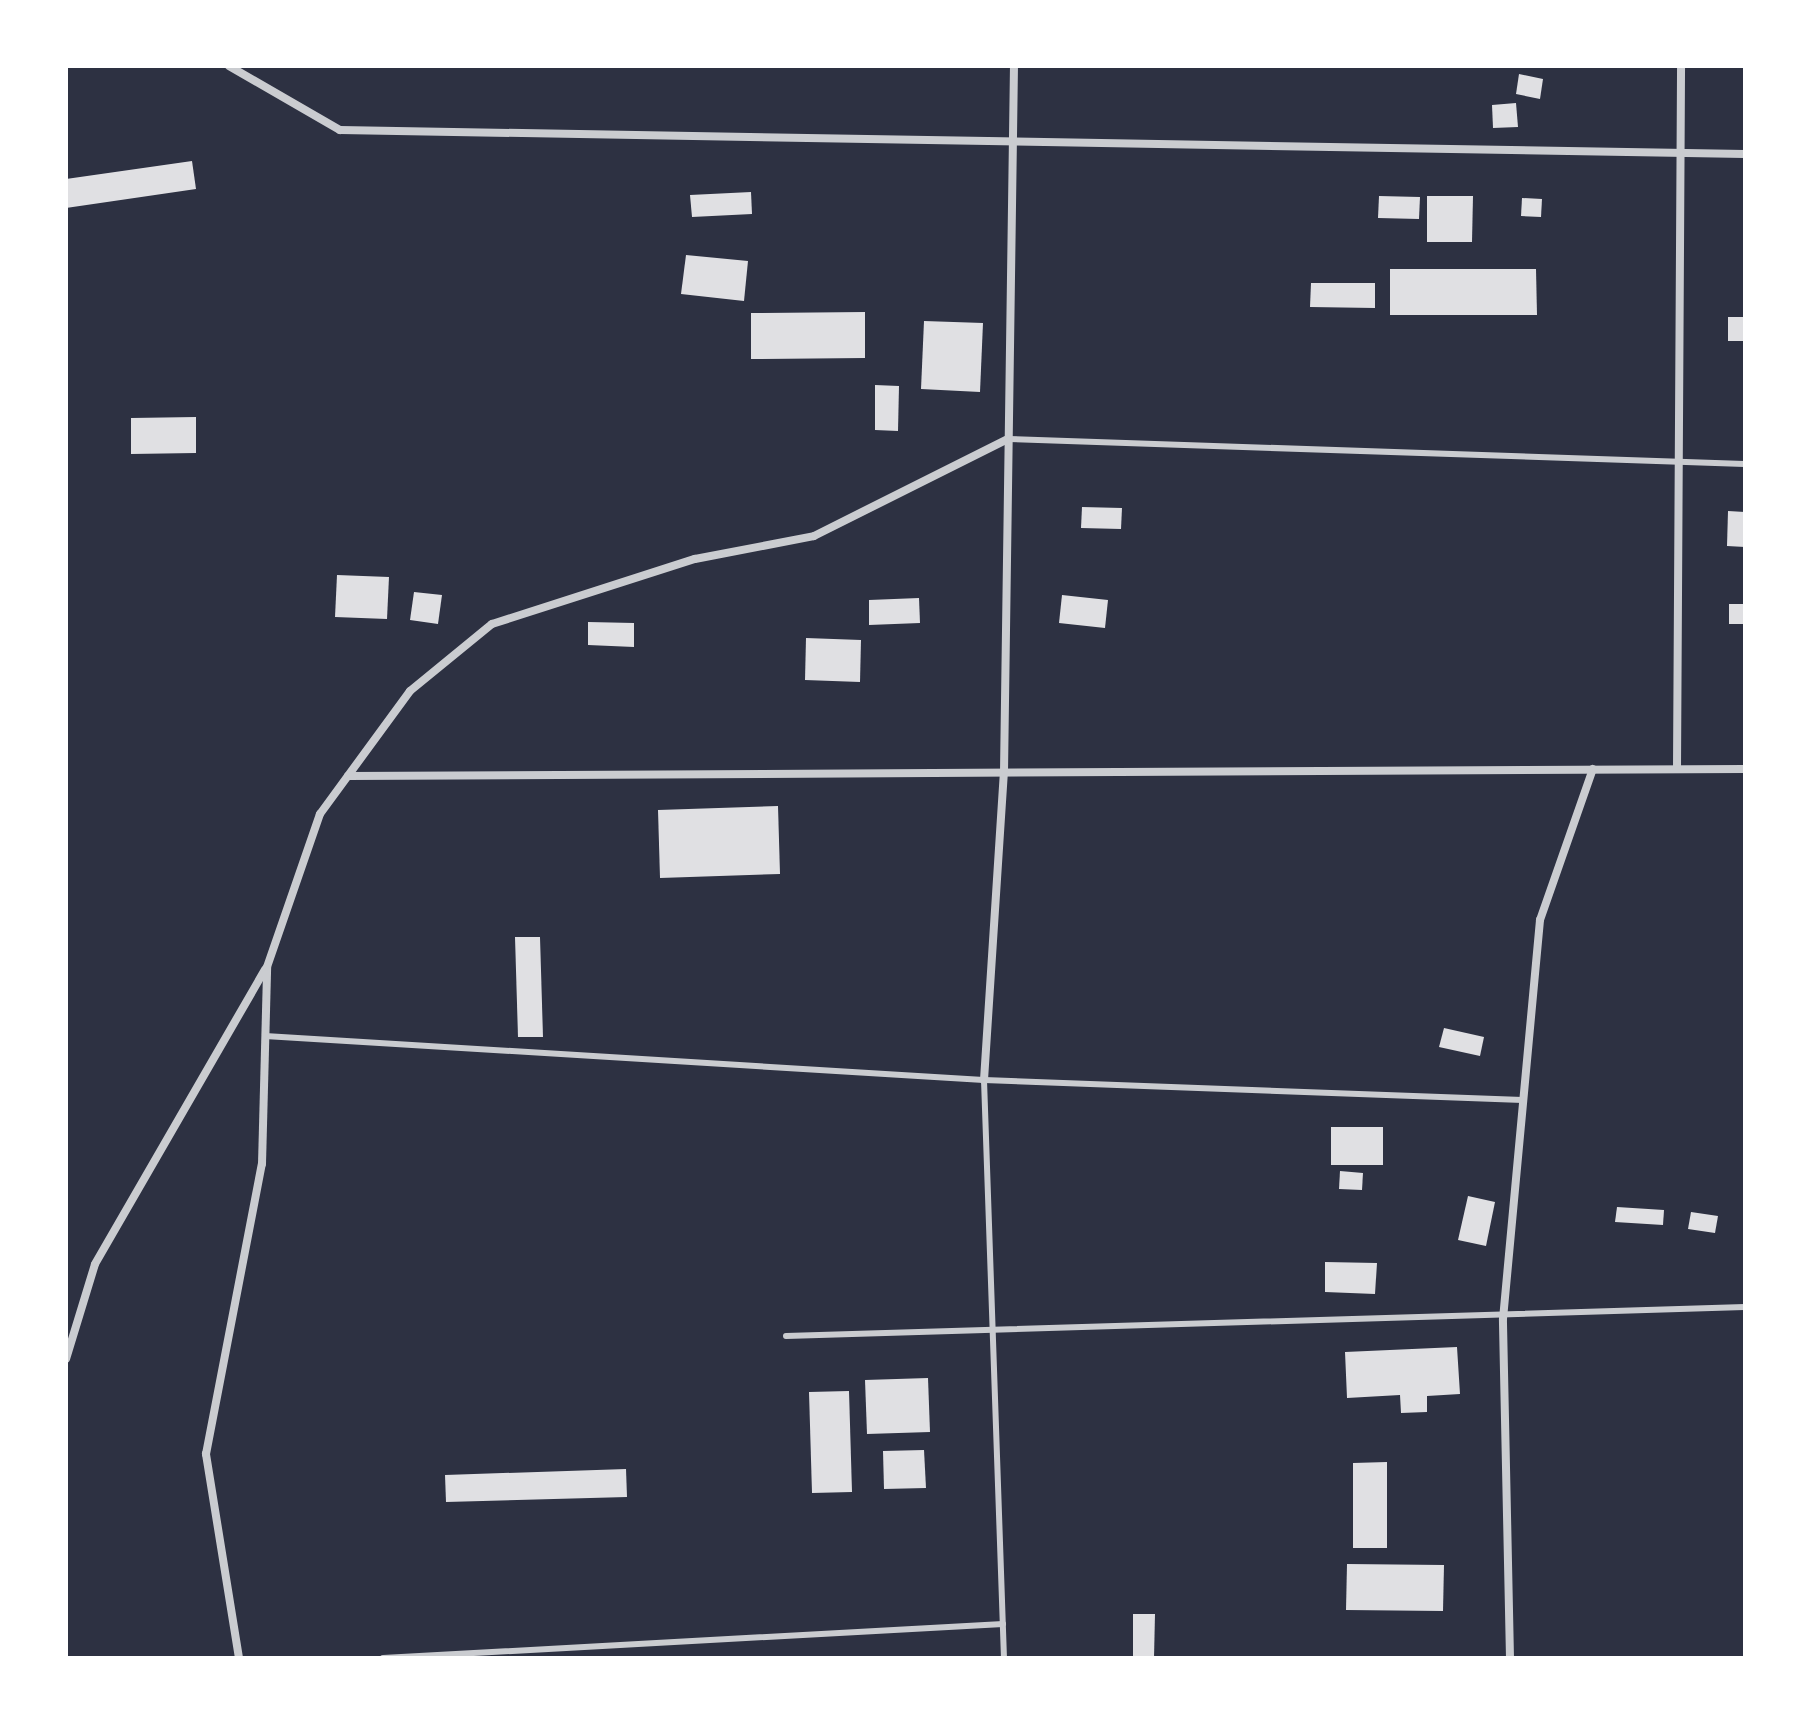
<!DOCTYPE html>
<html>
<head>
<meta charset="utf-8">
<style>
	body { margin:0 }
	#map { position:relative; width:1811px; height:1724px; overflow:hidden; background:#2d3142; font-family:"Space Grotesk",sans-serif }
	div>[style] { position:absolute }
	.building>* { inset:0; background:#e0e0e3 }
	.service>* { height:6px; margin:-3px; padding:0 3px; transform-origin:3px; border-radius:3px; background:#caccd0 }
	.minor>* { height:8px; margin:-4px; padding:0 4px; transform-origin:4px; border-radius:4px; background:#caccd0 }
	span { translate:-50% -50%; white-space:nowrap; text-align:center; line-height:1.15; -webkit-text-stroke:6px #fff; paint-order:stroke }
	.frame { position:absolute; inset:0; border:68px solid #fff; pointer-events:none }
</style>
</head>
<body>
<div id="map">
	<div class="building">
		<i style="clip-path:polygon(1519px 74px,1543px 79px,1540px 99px,1516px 94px)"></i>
		<i style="clip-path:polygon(1516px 103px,1518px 127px,1493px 128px,1492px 105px)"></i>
		<i style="clip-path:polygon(192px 161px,196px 189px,66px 208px,66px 179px)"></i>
		<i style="clip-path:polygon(751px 192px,752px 214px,692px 217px,690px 195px)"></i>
		<i style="clip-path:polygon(1379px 196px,1420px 197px,1419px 219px,1378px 218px)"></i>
		<i style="clip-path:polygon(1427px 196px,1473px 196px,1472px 242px,1427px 242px)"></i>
		<i style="clip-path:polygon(1522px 198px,1542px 199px,1541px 217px,1521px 216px)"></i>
		<i style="clip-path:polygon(686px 255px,748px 261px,744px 301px,681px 294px)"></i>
		<i style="clip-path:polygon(1390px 269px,1536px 269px,1537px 315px,1390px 315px)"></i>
		<i style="clip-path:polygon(1311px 283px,1375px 283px,1375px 308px,1310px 307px)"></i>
		<i style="clip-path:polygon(865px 312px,865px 358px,751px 359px,751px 313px)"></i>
		<i style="clip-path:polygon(1728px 317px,1745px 317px,1745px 341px,1728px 341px)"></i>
		<i style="clip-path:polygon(924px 321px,983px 323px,980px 392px,921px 389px)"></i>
		<i style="clip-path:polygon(875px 385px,899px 386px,898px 431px,875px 430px)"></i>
		<i style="clip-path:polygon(196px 417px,196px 453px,131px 454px,131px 418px)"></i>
		<i style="clip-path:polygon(1082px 507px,1122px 508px,1121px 529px,1081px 528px)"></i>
		<i style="clip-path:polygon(1728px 511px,1745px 512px,1745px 547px,1727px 546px)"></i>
		<i style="clip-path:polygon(337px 575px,389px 577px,387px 619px,335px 617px)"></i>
		<i style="clip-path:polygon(414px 592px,442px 595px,438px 624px,410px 620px)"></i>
		<i style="clip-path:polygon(1062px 595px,1108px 600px,1105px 628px,1059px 623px)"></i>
		<i style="clip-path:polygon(919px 598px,920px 623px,869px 625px,869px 600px)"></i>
		<i style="clip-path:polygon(1729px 604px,1745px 604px,1745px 624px,1729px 624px)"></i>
		<i style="clip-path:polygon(588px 622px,634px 623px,634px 647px,588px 645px)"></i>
		<i style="clip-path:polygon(806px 638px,861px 640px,860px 682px,805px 680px)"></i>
		<i style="clip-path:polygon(778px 806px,780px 874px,660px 878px,658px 810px)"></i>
		<i style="clip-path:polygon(515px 937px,540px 937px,543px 1037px,518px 1037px)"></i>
		<i style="clip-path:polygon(1444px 1028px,1484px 1037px,1480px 1056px,1439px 1047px)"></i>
		<i style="clip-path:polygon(1331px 1127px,1383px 1127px,1383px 1165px,1331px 1165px)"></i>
		<i style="clip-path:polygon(1340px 1171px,1363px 1173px,1362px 1190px,1339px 1189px)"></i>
		<i style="clip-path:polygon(1468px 1196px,1495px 1202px,1486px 1246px,1458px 1240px)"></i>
		<i style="clip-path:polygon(1617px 1207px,1664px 1210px,1663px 1225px,1615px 1222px)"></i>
		<i style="clip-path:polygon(1691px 1212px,1718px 1216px,1715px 1233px,1688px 1229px)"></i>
		<i style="clip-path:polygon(1325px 1262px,1377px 1263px,1375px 1294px,1325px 1292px)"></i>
		<i style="clip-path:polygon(1457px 1347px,1460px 1394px,1427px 1396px,1427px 1412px,1401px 1413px,1400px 1395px,1347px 1398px,1345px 1352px)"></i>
		<i style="clip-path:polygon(928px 1378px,930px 1432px,867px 1434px,865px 1380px)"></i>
		<i style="clip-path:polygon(849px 1391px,852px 1492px,812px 1493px,809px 1392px)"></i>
		<i style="clip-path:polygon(924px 1450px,926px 1488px,884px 1489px,883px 1451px)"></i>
		<i style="clip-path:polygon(1387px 1462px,1387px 1548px,1353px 1548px,1353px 1463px)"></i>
		<i style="clip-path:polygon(626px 1469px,627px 1497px,446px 1502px,445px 1475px)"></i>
		<i style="clip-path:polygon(1347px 1564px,1444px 1565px,1443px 1611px,1346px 1610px)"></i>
		<i style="clip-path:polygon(1133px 1614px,1155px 1614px,1154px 1658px,1133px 1658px)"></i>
	</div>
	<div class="service">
		<i style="left:1008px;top:439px;width:737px;rotate:1.94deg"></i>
		<i style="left:265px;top:1036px;width:720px;rotate:3.5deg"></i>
		<i style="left:984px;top:1080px;width:539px;rotate:2.13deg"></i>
		<i style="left:984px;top:1080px;width:578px;rotate:88.02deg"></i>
		<i style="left:786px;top:1336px;width:959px;rotate:-1.73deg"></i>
		<i style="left:383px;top:1658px;width:621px;rotate:-3.14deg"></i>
	</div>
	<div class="minor">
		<i style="left:229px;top:66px;width:128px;rotate:30deg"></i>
		<i style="left:340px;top:130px;width:1405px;rotate:0.98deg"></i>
		<i style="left:1677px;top:769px;width:703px;rotate:-89.67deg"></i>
		<i style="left:348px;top:776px;width:1397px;rotate:-0.29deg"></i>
		<i style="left:984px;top:1080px;width:309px;rotate:-86.3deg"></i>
		<i style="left:1004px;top:772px;width:706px;rotate:-89.19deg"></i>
		<i style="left:66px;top:1359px;width:99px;rotate:-73deg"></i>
		<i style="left:95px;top:1264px;width:340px;rotate:-60deg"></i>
		<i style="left:239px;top:1658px;width:207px;rotate:-99.2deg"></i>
		<i style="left:206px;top:1454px;width:295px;rotate:-79.1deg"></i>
		<i style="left:262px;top:1164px;width:197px;rotate:-88.5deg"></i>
		<i style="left:267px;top:967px;width:162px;rotate:-70.9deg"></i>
		<i style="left:320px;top:814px;width:152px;rotate:-53.8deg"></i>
		<i style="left:410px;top:691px;width:106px;rotate:-39.3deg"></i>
		<i style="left:492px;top:624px;width:213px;rotate:-17.8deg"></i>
		<i style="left:695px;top:559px;width:121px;rotate:-10.9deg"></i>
		<i style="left:814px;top:536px;width:217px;rotate:-26.6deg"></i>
		<i style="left:1510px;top:1658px;width:339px;rotate:-91.2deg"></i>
		<i style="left:1503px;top:1319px;width:401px;rotate:-84.7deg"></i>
		<i style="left:1540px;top:920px;width:160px;rotate:-70.7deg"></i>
	</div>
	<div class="frame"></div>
</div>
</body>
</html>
